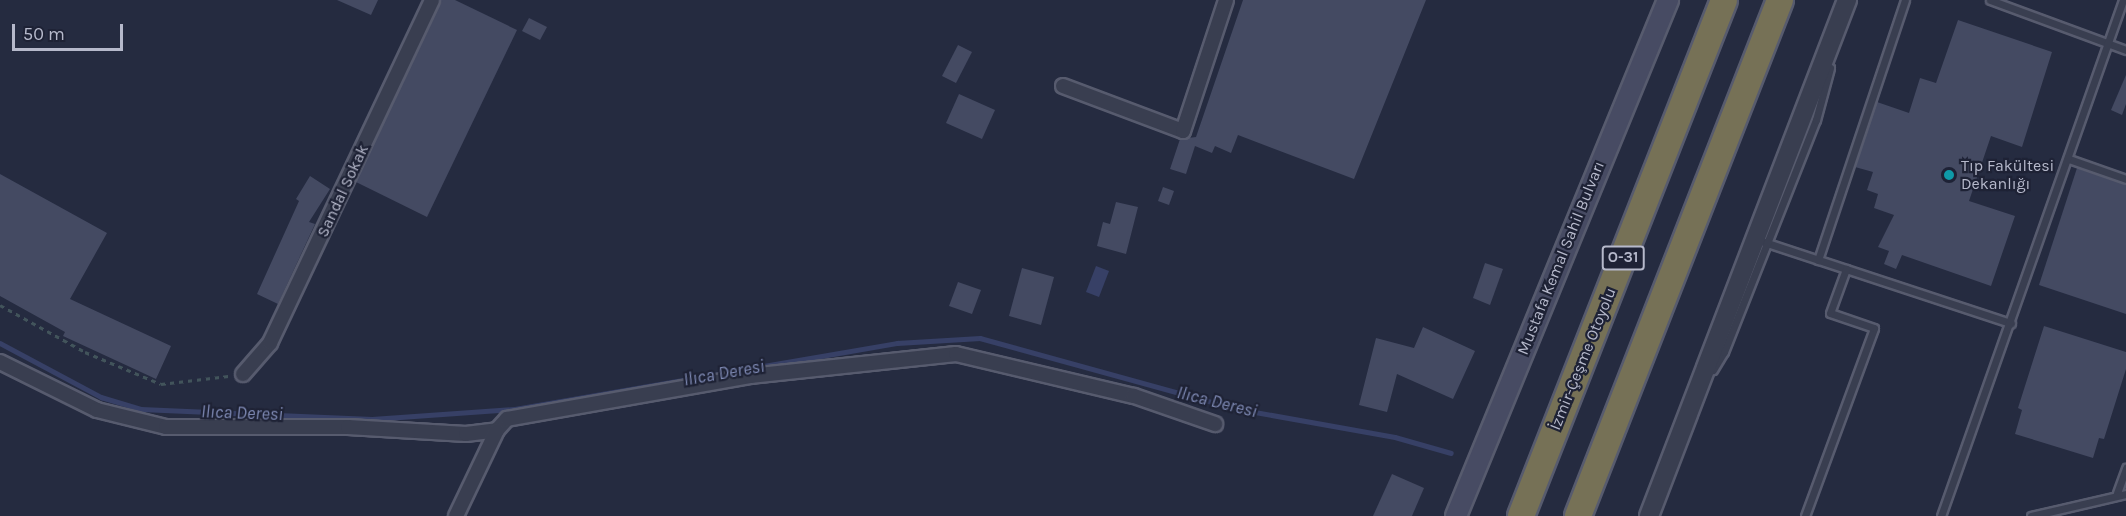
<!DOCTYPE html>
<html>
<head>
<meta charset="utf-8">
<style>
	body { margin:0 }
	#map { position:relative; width:2126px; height:516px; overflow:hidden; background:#252b40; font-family:Karla,sans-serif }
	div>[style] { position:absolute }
	.water>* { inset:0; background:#374066 }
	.stream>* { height:4.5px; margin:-2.25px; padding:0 2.25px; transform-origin:2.25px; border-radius:2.25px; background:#374066 }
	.building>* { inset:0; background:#444a62 }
	.path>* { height:3px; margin-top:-1.5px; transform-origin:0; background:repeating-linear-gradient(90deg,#42545b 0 4.5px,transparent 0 9px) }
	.roads { filter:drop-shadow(2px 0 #575b6e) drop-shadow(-2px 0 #575b6e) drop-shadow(0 2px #575b6e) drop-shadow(0 -2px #575b6e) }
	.service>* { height:7px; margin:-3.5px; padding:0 3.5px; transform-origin:3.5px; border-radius:3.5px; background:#393e50 }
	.minor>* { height:14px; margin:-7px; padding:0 7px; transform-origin:7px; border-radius:7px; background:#393e50 }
	.tertiary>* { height:18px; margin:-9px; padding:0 9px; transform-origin:9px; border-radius:9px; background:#393e50 }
	.secondary>* { height:20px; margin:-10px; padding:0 10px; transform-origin:10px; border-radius:10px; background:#474b63 }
	.motorway>* { height:26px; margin:-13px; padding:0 13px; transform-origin:13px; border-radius:13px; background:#767156 }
	.dots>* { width:16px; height:16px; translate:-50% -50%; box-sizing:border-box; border:3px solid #1e2235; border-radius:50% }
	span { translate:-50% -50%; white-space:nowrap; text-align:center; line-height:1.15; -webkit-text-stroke:4.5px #1e2235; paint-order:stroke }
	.shield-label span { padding:2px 4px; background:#1e2235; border:2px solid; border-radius:4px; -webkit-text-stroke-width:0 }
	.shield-label { font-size:15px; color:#b6b9cb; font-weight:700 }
	.poi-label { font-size:16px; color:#b6b9cb }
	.left { translate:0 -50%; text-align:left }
	.street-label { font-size:16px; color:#b6b9cb }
	.water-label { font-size:18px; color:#7d88b2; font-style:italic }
	.scale { position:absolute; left:12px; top:24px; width:111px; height:27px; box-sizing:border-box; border:3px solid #b6b9cb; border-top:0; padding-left:8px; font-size:18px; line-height:21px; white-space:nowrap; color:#b6b9cb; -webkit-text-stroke:4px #1e2235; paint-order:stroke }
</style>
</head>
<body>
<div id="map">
	<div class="water">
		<i style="clip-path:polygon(1096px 266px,1109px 271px,1099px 297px,1086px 292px)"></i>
	</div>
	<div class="stream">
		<i style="left:0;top:343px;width:115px;rotate:28.1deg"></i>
		<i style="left:101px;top:397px;width:42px;rotate:16.7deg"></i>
		<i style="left:141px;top:409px;width:231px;rotate:2.5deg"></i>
		<i style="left:372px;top:419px;width:143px;rotate:-4deg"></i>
		<i style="left:515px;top:409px;width:388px;rotate:-9.8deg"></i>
		<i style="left:897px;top:343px;width:83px;rotate:-3.4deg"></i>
		<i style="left:980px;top:338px;width:268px;rotate:15.4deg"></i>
		<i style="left:1238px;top:409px;width:159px;rotate:10.1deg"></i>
		<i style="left:1395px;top:437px;width:58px;rotate:15.9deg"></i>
	</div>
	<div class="building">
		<i style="clip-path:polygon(337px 0,378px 0,371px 15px)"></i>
		<i style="clip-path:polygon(441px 0,455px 0,517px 30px,427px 217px,356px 182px)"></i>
		<i style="clip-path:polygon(1243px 0,1426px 0,1354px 179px,1238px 135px,1231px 153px,1215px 146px,1212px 153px,1195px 146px,1186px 174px,1170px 169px,1180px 139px,1196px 137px)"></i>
		<i style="clip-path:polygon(529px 18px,547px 27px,540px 40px,522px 31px)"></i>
		<i style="clip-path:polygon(1958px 20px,2052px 52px,2022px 147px,1991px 136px,1969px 201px,2015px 216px,1991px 286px,1902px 255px,1896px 269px,1884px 264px,1889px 251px,1878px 247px,1894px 215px,1874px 208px,1878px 194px,1867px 190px,1873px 172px,1855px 167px,1877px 102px,1909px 113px,1920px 78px,1936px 83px)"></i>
		<i style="clip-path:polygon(958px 45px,972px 52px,956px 83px,942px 76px)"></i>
		<i style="clip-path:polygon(2126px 75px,2126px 104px,2122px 115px,2111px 110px)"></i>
		<i style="clip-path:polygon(959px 94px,995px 110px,982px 139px,946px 123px)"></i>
		<i style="clip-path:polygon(2077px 168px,2126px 185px,2126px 314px,2039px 285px)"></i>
		<i style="clip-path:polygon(0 174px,107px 233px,70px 299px,171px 346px,156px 379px,63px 336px,65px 332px,0 296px)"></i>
		<i style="clip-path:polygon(310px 176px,330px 189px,309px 222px,315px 224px,278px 304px,257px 294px,299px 201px,296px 199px)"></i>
		<i style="clip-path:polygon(1163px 187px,1174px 191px,1169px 205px,1158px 201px)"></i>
		<i style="clip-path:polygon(1116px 202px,1138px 207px,1126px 254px,1097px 246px,1103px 222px,1110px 224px)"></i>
		<i style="clip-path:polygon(1485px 263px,1503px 269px,1490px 305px,1473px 298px)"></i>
		<i style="clip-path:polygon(1022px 268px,1054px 277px,1041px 325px,1009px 316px)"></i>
		<i style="clip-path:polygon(958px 282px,981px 290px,972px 314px,949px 306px)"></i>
		<i style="clip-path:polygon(2044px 326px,2126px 352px,2126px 369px,2104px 439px,2099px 438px,2093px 458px,2015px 434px,2022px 410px,2018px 408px)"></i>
		<i style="clip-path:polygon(1423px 327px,1475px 351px,1453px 399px,1397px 374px,1387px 412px,1359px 405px,1376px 338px,1414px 348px)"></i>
		<i style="clip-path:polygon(1392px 474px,1424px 488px,1412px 516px,1373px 516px)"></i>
	</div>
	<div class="path">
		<i style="left:0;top:305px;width:97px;rotate:28.9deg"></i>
		<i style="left:85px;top:352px;width:82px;rotate:22.8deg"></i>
		<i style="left:161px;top:384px;width:68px;rotate:-6.7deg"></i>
	</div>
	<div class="roads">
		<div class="service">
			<i style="left:1990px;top:0;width:145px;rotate:20.2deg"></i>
			<i style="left:2069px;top:159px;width:60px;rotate:19.3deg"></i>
			<i style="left:1764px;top:242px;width:260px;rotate:18.2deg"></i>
			<i style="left:1818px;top:260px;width:274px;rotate:-71.5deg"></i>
			<i style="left:1713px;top:370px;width:21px;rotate:-59deg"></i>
			<i style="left:1724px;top:352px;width:250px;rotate:-68.4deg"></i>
			<i style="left:1816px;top:120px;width:54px;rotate:-74.9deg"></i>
			<i style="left:2117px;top:493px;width:27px;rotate:-70deg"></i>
			<i style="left:1805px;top:516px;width:200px;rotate:-69.8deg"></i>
			<i style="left:1874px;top:328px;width:46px;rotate:-161.2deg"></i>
			<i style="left:1830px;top:313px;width:47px;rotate:-70deg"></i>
			<i style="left:1941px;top:516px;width:547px;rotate:-70.57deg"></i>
			<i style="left:2031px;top:516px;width:98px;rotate:-13deg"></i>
		</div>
		<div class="minor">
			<i style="left:1063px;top:86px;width:128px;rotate:20.6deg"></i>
			<i style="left:1183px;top:131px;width:138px;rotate:-71.8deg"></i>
			<i style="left:0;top:362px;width:108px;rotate:26.3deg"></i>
			<i style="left:97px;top:410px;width:71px;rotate:13.8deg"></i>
			<i style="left:166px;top:427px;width:182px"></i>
			<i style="left:348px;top:427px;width:118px;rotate:3.4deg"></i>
			<i style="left:466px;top:434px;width:31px;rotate:-7deg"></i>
			<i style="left:497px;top:430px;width:15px;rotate:-48deg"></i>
			<i style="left:507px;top:419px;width:247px;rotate:-10deg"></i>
			<i style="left:750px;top:376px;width:207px;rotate:-6.1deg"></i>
			<i style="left:956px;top:354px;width:183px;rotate:13.3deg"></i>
			<i style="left:1134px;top:396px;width:86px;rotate:19.1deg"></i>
			<i style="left:243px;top:374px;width:41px;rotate:-48.9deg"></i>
			<i style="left:270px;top:343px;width:379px;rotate:-64.7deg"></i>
			<i style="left:456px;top:516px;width:95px;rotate:-64.5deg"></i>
		</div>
		<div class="tertiary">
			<i style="left:1649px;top:516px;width:553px;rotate:-69.01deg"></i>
		</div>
		<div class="secondary">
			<i style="left:1456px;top:516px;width:558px;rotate:-67.66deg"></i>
		</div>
		<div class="motorway">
			<i style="left:1521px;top:516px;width:554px;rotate:-68.52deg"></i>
			<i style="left:1578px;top:516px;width:554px;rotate:-68.62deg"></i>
		</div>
	</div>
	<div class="dots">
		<i style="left:1949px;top:175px;background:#0f9aa8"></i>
	</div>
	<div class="shield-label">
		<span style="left:1623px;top:258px">O-31</span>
	</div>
	<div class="poi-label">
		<span class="left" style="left:1961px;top:175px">Tıp Fakültesi<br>Dekanlığı</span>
	</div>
	<div class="street-label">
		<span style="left:343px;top:191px;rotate:-65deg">Sandal Sokak</span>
		<span style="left:1561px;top:258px;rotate:-68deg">Mustafa Kemal Sahil Bulvarı</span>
		<span style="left:1583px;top:359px;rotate:-68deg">İzmir-Çeşme Otoyolu</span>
	</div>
	<div class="water-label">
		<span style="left:724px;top:373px;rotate:-10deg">Ilıca Deresi</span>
		<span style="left:1217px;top:402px;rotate:14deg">Ilıca Deresi</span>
		<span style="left:242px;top:413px;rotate:2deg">Ilıca Deresi</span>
	</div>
	<div class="scale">50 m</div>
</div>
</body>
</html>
